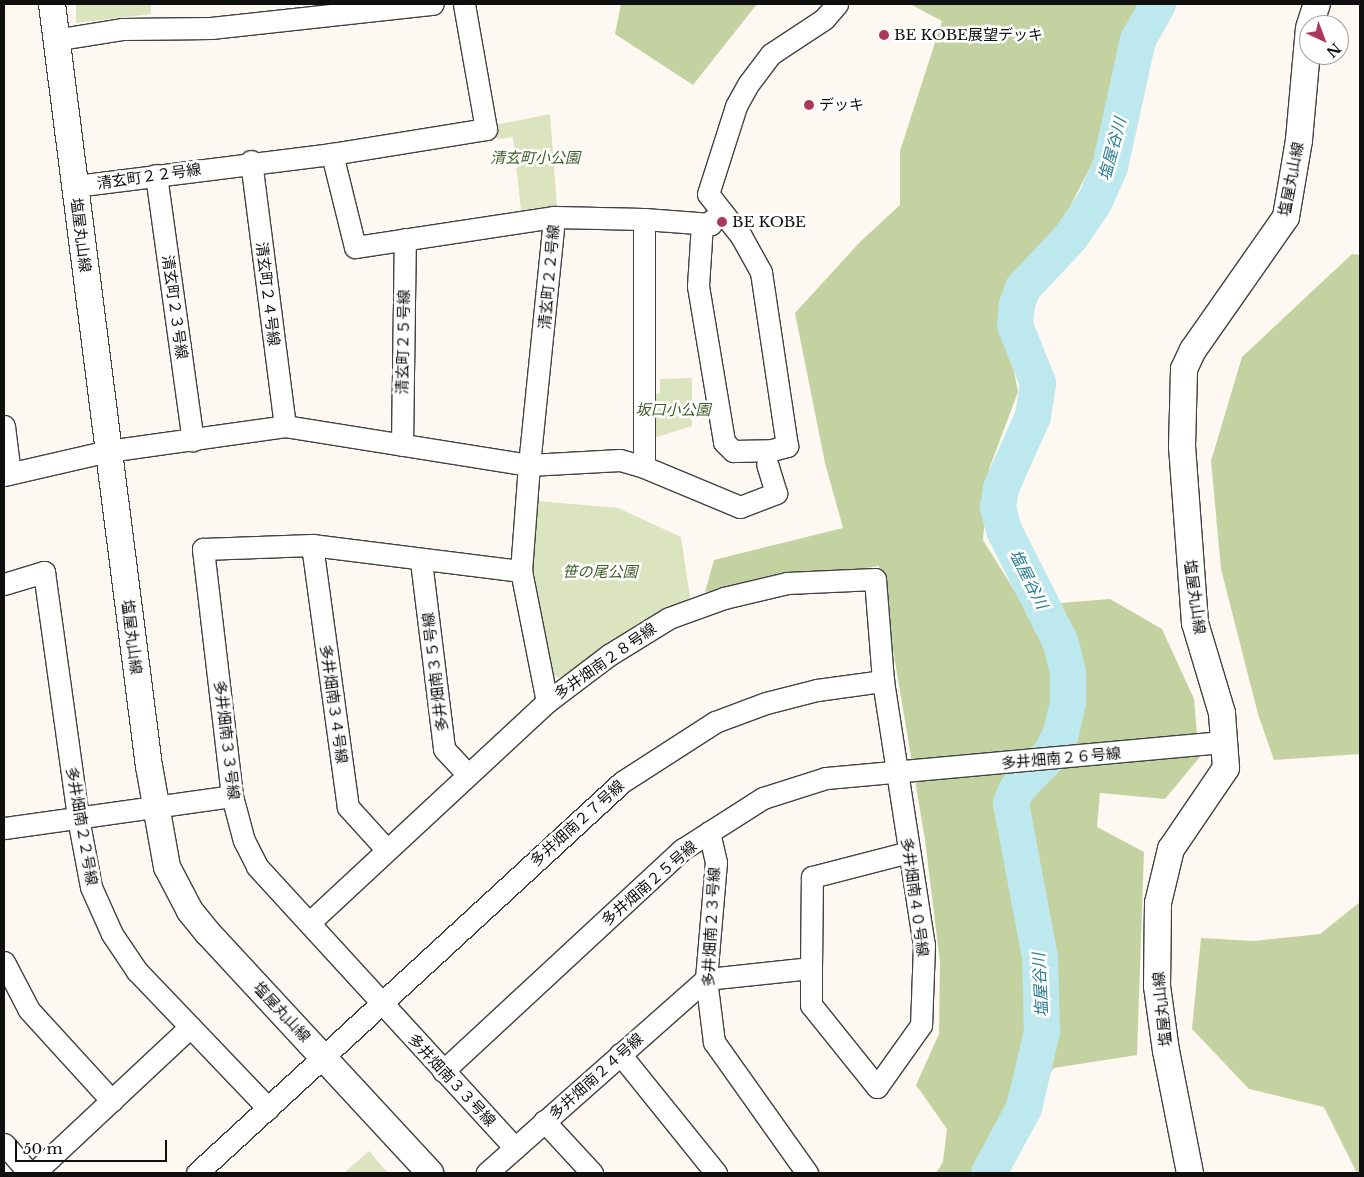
<!DOCTYPE html>
<html>
<head>
<meta charset="utf-8">
<style>
	body { margin:0 }
	#map { position:relative; width:1364px; height:1177px; overflow:hidden; background:#fdf8f2; font-family:"Libre Baskerville","Noto Sans JP",serif }
	div>[style] { position:absolute }
	.green>* { inset:0; background:#dbe4bf }
	.forest>* { inset:0; background:#c4d2a1 }
	.river>* { height:36px; margin:-18px; padding:0 18px; transform-origin:18px; border-radius:18px; background:#bde8ee }
	.roads { filter:drop-shadow(1px 0 #424242) drop-shadow(-1px 0 #424242) drop-shadow(0 1px #424242) drop-shadow(0 -1px #424242) }
	.minor>* { height:21px; margin:-10.5px; padding:0 10.5px; transform-origin:10.5px; border-radius:10.5px; background:#fff }
	.tertiary>* { height:26px; margin:-13px; padding:0 13px; transform-origin:13px; border-radius:13px; background:#fff }
	.dots>* { width:14px; height:14px; translate:-50% -50%; box-sizing:border-box; border:2px solid #fff; border-radius:50% }
	span { translate:-50% -50%; white-space:nowrap; text-align:center; line-height:1.15; -webkit-text-stroke:5px #fff; paint-order:stroke }
	.poi-label { font-size:15px; color:#0f0f0f }
	.left { translate:0 -50%; text-align:left }
	.park-label { font-size:15px; color:#405e27; font-style:italic }
	.street-label { font-size:15px; color:#0f0f0f }
	.water-label { font-size:16px; color:#287d90; font-style:italic }
	.frame { position:absolute; inset:0; border:5px solid #0f0f0f; pointer-events:none }
	.north { position:absolute; left:1299px; top:15px; width:50px; height:50px; box-sizing:border-box; background:#fff; border:1px solid #9f9f9f; border-radius:50%; rotate:137deg; font-size:14px; font-weight:700; line-height:20px; text-align:center; color:#0f0f0f }
	.north::after { content:''; display:block; margin:auto; width:18px; height:22px; background:#ad385b; clip-path:polygon(50% 0,100% 100%,50% 72%,0 100%) }
	.scale { position:absolute; left:15px; top:1140px; width:152px; height:22px; box-sizing:border-box; border:2px solid #0f0f0f; border-top:0; padding-left:6px; font-size:15px; line-height:18px; white-space:nowrap; color:#0f0f0f; -webkit-text-stroke:4px #fff; paint-order:stroke }
</style>
</head>
<body>
<div id="map">
	<div class="green">
		<i style="clip-path:polygon(76px 4px,151px 4px,151px 14px,76px 23px)"></i>
		<i style="clip-path:polygon(550px 114px,557px 206px,521px 210px,513px 137px,497px 139px,495px 125px)"></i>
		<i style="clip-path:polygon(692px 378px,692px 426px,654px 438px,655px 394px,660px 393px,660px 379px)"></i>
		<i style="clip-path:polygon(537px 501px,618px 508px,681px 537px,691px 603px,562px 678px,547px 674px,531px 546px)"></i>
		<i style="clip-path:polygon(369px 1151px,388px 1173px,344px 1173px)"></i>
	</div>
	<div class="forest">
		<i style="clip-path:polygon(621px 4px,757px 4px,693px 85px,615px 34px)"></i>
		<i style="clip-path:polygon(910px 4px,1141px 4px,1099px 150px,1059px 228px,1001px 302px,1018px 392px,989px 469px,983px 540px,1024px 606px,1110px 599px,1162px 629px,1194px 699px,1199px 758px,1165px 799px,1100px 793px,1097px 827px,1144px 852px,1137px 1055px,1054px 1068px,985px 1153px,995px 1173px,936px 1173px,943px 1162px,947px 1129px,916px 1085px,939px 1034px,940px 962px,925px 840px,879px 566px,705px 592px,714px 560px,843px 528px,825px 463px,795px 313px,860px 242px,900px 205px,900px 151px,942px 21px)"></i>
		<i style="clip-path:polygon(1352px 254px,1360px 255px,1360px 754px,1274px 760px,1258px 714px,1221px 569px,1211px 461px,1242px 357px)"></i>
		<i style="clip-path:polygon(1360px 902px,1360px 1173px,1357px 1173px,1324px 1107px,1249px 1089px,1192px 1029px,1201px 938px,1254px 941px,1320px 934px)"></i>
	</div>
	<div class="river">
		<i style="left:989px;top:1173px;width:74px;rotate:-61.7deg"></i>
		<i style="left:1024px;top:1108px;width:78px;rotate:-76.7deg"></i>
		<i style="left:1042px;top:1032px;width:75px;rotate:-91.5deg"></i>
		<i style="left:1040px;top:957px;width:157px;rotate:-100.7deg"></i>
		<i style="left:1011px;top:803px;width:15px;rotate:-67deg"></i>
		<i style="left:1017px;top:789px;width:47px;rotate:-45.9deg"></i>
		<i style="left:1050px;top:755px;width:25px;rotate:-63deg"></i>
		<i style="left:1061px;top:733px;width:31px;rotate:-77deg"></i>
		<i style="left:1068px;top:703px;width:31px;rotate:-90deg"></i>
		<i style="left:1068px;top:672px;width:32px;rotate:-104deg"></i>
		<i style="left:1060px;top:641px;width:124px;rotate:-116.8deg"></i>
		<i style="left:1004px;top:530px;width:24px;rotate:-105deg"></i>
		<i style="left:998px;top:507px;width:19px;rotate:-81deg"></i>
		<i style="left:1001px;top:488px;width:79px;rotate:-66deg"></i>
		<i style="left:1033px;top:416px;width:33px;rotate:-81deg"></i>
		<i style="left:1038px;top:383px;width:62px;rotate:-111.6deg"></i>
		<i style="left:1015px;top:325px;width:21px;rotate:-85deg"></i>
		<i style="left:1017px;top:304px;width:17px;rotate:-69deg"></i>
		<i style="left:1023px;top:288px;width:69px;rotate:-46.8deg"></i>
		<i style="left:1070px;top:238px;width:42px;rotate:-55.6deg"></i>
		<i style="left:1094px;top:203px;width:39px;rotate:-66deg"></i>
		<i style="left:1110px;top:167px;width:130px;rotate:-77.6deg"></i>
		<i style="left:1138px;top:40px;width:41px;rotate:-60.9deg"></i>
	</div>
	<div class="roads">
		<div class="minor">
			<i style="left:54px;top:40px;width:70px;rotate:-9.1deg"></i>
			<i style="left:123px;top:29px;width:88px;rotate:-0.7deg"></i>
			<i style="left:211px;top:28px;width:223px;rotate:-6.2deg"></i>
			<i style="left:332px;top:154px;width:156px;rotate:-9.2deg"></i>
			<i style="left:486px;top:129px;width:127px;rotate:-100deg"></i>
			<i style="left:251px;top:161px;width:267px;rotate:82.7deg"></i>
			<i style="left:156px;top:175px;width:268px;rotate:82.1deg"></i>
			<i style="left:644px;top:219px;width:67px;rotate:4.3deg"></i>
			<i style="left:711px;top:224px;width:5px;rotate:-68deg"></i>
			<i style="left:702px;top:224px;width:62px;rotate:93.7deg"></i>
			<i style="left:698px;top:286px;width:158px;rotate:80.5deg"></i>
			<i style="left:724px;top:442px;width:13px;rotate:45deg"></i>
			<i style="left:733px;top:451px;width:39px;rotate:-1deg"></i>
			<i style="left:772px;top:450px;width:16px;rotate:-15deg"></i>
			<i style="left:787px;top:446px;width:176px;rotate:-98.5deg"></i>
			<i style="left:761px;top:272px;width:41px;rotate:-119.1deg"></i>
			<i style="left:741px;top:236px;width:53px;rotate:-128.2deg"></i>
			<i style="left:708px;top:194px;width:92px;rotate:-72.3deg"></i>
			<i style="left:736px;top:106px;width:26px;rotate:-61deg"></i>
			<i style="left:749px;top:83px;width:36px;rotate:-53deg"></i>
			<i style="left:771px;top:54px;width:64px;rotate:-33.4deg"></i>
			<i style="left:824px;top:19px;width:20px;rotate:-49deg"></i>
			<i style="left:4px;top:426px;width:48px;rotate:82.9deg"></i>
			<i style="left:402px;top:445px;width:206px;rotate:-89.2deg"></i>
			<i style="left:644px;top:467px;width:104px;rotate:22.6deg"></i>
			<i style="left:740px;top:507px;width:39px;rotate:-21deg"></i>
			<i style="left:776px;top:493px;width:30px;rotate:-107deg"></i>
			<i style="left:4px;top:475px;width:107px;rotate:-13deg"></i>
			<i style="left:108px;top:451px;width:179px;rotate:-8deg"></i>
			<i style="left:285px;top:426px;width:247px;rotate:9.1deg"></i>
			<i style="left:529px;top:465px;width:249px;rotate:-84.2deg"></i>
			<i style="left:554px;top:217px;width:201px;rotate:171.4deg"></i>
			<i style="left:355px;top:247px;width:96px;rotate:-103.9deg"></i>
			<i style="left:332px;top:154px;width:259px;rotate:172.9deg"></i>
			<i style="left:312px;top:545px;width:264px;rotate:82.2deg"></i>
			<i style="left:348px;top:807px;width:57px;rotate:47.9deg"></i>
			<i style="left:421px;top:561px;width:189px;rotate:83deg"></i>
			<i style="left:444px;top:749px;width:34px;rotate:47deg"></i>
			<i style="left:4px;top:584px;width:42px;rotate:-16.7deg"></i>
			<i style="left:44px;top:572px;width:248px;rotate:82.1deg"></i>
			<i style="left:78px;top:818px;width:70px;rotate:79.3deg"></i>
			<i style="left:91px;top:887px;width:51px;rotate:65.9deg"></i>
			<i style="left:112px;top:934px;width:45px;rotate:56deg"></i>
			<i style="left:137px;top:971px;width:190px;rotate:46.3deg"></i>
			<i style="left:547px;top:702px;width:134px;rotate:-101.2deg"></i>
			<i style="left:521px;top:571px;width:106px;rotate:-85.7deg"></i>
			<i style="left:529px;top:465px;width:91px;rotate:-3.1deg"></i>
			<i style="left:620px;top:460px;width:25px;rotate:16deg"></i>
			<i style="left:644px;top:467px;width:248px;rotate:-90deg"></i>
			<i style="left:644px;top:219px;width:90px;rotate:-178.7deg"></i>
			<i style="left:4px;top:828px;width:230px;rotate:-8deg"></i>
			<i style="left:709px;top:832px;width:31px;rotate:77deg"></i>
			<i style="left:716px;top:862px;width:117px;rotate:94.9deg"></i>
			<i style="left:706px;top:979px;width:64px;rotate:82.8deg"></i>
			<i style="left:714px;top:1042px;width:161px;rotate:54.6deg"></i>
			<i style="left:310px;top:922px;width:323px;rotate:-42.9deg"></i>
			<i style="left:547px;top:702px;width:78px;rotate:-37.2deg"></i>
			<i style="left:609px;top:655px;width:70px;rotate:-31.7deg"></i>
			<i style="left:669px;top:618px;width:59px;rotate:-20deg"></i>
			<i style="left:724px;top:598px;width:65px;rotate:-13.4deg"></i>
			<i style="left:787px;top:583px;width:88px;rotate:-2.6deg"></i>
			<i style="left:875px;top:579px;width:102px;rotate:85.5deg"></i>
			<i style="left:883px;top:681px;width:267px;rotate:81.2deg"></i>
			<i style="left:924px;top:945px;width:80px;rotate:92.1deg"></i>
			<i style="left:921px;top:1025px;width:76px;rotate:125.4deg"></i>
			<i style="left:877px;top:1087px;width:105px;rotate:-128.8deg"></i>
			<i style="left:811px;top:1005px;width:37px;rotate:-90deg"></i>
			<i style="left:811px;top:968px;width:106px;rotate:174deg"></i>
			<i style="left:706px;top:979px;width:293px;rotate:138.5deg"></i>
			<i style="left:4px;top:962px;width:54px;rotate:62.5deg"></i>
			<i style="left:29px;top:1010px;width:123px;rotate:47.6deg"></i>
			<i style="left:811px;top:968px;width:91px;rotate:-89.4deg"></i>
			<i style="left:812px;top:877px;width:100px;rotate:-14.5deg"></i>
			<i style="left:620px;top:1054px;width:153px;rotate:51.1deg"></i>
			<i style="left:443px;top:1071px;width:327px;rotate:-42.8deg"></i>
			<i style="left:683px;top:849px;width:95px;rotate:-32.5deg"></i>
			<i style="left:763px;top:798px;width:66px;rotate:-17.6deg"></i>
			<i style="left:826px;top:778px;width:401px;rotate:-5.2deg"></i>
			<i style="left:544px;top:1121px;width:71px;rotate:47.3deg"></i>
			<i style="left:4px;top:1144px;width:38px;rotate:49deg"></i>
			<i style="left:515px;top:1148px;width:382px;rotate:-132.5deg"></i>
			<i style="left:257px;top:866px;width:28px;rotate:-117deg"></i>
			<i style="left:244px;top:841px;width:47px;rotate:-104.9deg"></i>
			<i style="left:232px;top:796px;width:249px;rotate:-96.7deg"></i>
			<i style="left:203px;top:549px;width:109px;rotate:-2.1deg"></i>
			<i style="left:312px;top:545px;width:211px;rotate:7.1deg"></i>
			<i style="left:34px;top:1173px;width:214px;rotate:-43.1deg"></i>
			<i style="left:197px;top:1173px;width:577px;rotate:-42.61deg"></i>
			<i style="left:622px;top:782px;width:111px;rotate:-32.8deg"></i>
			<i style="left:715px;top:722px;width:54px;rotate:-20.4deg"></i>
			<i style="left:766px;top:703px;width:53px;rotate:-14.3deg"></i>
			<i style="left:817px;top:690px;width:67px;rotate:-7.8deg"></i>
		</div>
		<div class="tertiary">
			<i style="left:52px;top:4px;width:768px;rotate:82.75deg"></i>
			<i style="left:149px;top:766px;width:103px;rotate:79.9deg"></i>
			<i style="left:167px;top:867px;width:50px;rotate:62.4deg"></i>
			<i style="left:190px;top:911px;width:28px;rotate:51deg"></i>
			<i style="left:208px;top:933px;width:327px;rotate:47.2deg"></i>
			<i style="left:1310px;top:25px;width:22px;rotate:-72deg"></i>
			<i style="left:1190px;top:1173px;width:124px;rotate:-101.1deg"></i>
			<i style="left:1166px;top:1051px;width:66px;rotate:-97.9deg"></i>
			<i style="left:1157px;top:986px;width:83px;rotate:-89.3deg"></i>
			<i style="left:1158px;top:903px;width:56px;rotate:-76.5deg"></i>
			<i style="left:1171px;top:849px;width:98px;rotate:-55.8deg"></i>
			<i style="left:1226px;top:768px;width:55px;rotate:-94.2deg"></i>
			<i style="left:1222px;top:713px;width:94px;rotate:-106.7deg"></i>
			<i style="left:1195px;top:623px;width:176px;rotate:-94.2deg"></i>
			<i style="left:1182px;top:447px;width:78px;rotate:-88.5deg"></i>
			<i style="left:1184px;top:369px;width:21px;rotate:-65deg"></i>
			<i style="left:1193px;top:350px;width:162px;rotate:-55deg"></i>
			<i style="left:1286px;top:217px;width:78px;rotate:-80.4deg"></i>
			<i style="left:1299px;top:140px;width:111px;rotate:-84.9deg"></i>
		</div>
	</div>
	<div class="dots">
		<i style="left:884px;top:35px;background:#ad385b"></i>
		<i style="left:809px;top:105px;background:#ad385b"></i>
		<i style="left:722px;top:222px;background:#ad385b"></i>
	</div>
	<div class="poi-label">
		<span class="left" style="left:894px;top:35px">BE KOBE展望デッキ</span>
		<span class="left" style="left:819px;top:105px">デッキ</span>
		<span class="left" style="left:732px;top:222px">BE KOBE</span>
	</div>
	<div class="park-label">
		<span style="left:535px;top:158px">清玄町小公園</span>
		<span style="left:673px;top:410px">坂口小公園</span>
		<span style="left:600px;top:572px">笹の尾公園</span>
	</div>
	<div class="street-label">
		<span style="left:149px;top:176px;rotate:-8deg">清玄町２２号線</span>
		<span style="left:1291px;top:179px;rotate:-79deg">塩屋丸山線</span>
		<span style="left:81px;top:235px;rotate:83deg">塩屋丸山線</span>
		<span style="left:549px;top:277px;rotate:-85deg">清玄町２２号線</span>
		<span style="left:268px;top:294px;rotate:83deg">清玄町２４号線</span>
		<span style="left:175px;top:307px;rotate:82deg">清玄町２３号線</span>
		<span style="left:403px;top:342px;rotate:-89deg">清玄町２５号線</span>
		<span style="left:1195px;top:597px;rotate:82deg">塩屋丸山線</span>
		<span style="left:132px;top:637px;rotate:83deg">塩屋丸山線</span>
		<span style="left:605px;top:661px;rotate:-35deg">多井畑南２８号線</span>
		<span style="left:435px;top:672px;rotate:-97deg">多井畑南３５号線</span>
		<span style="left:334px;top:704px;rotate:82deg">多井畑南３４号線</span>
		<span style="left:227px;top:740px;rotate:83deg">多井畑南３３号線</span>
		<span style="left:1061px;top:758px;rotate:-5deg">多井畑南２６号線</span>
		<span style="left:577px;top:823px;rotate:-42deg">多井畑南２７号線</span>
		<span style="left:82px;top:826px;rotate:80deg">多井畑南２２号線</span>
		<span style="left:649px;top:883px;rotate:-41deg">多井畑南２５号線</span>
		<span style="left:915px;top:897px;rotate:82deg">多井畑南４０号線</span>
		<span style="left:711px;top:927px;rotate:-87deg">多井畑南２３号線</span>
		<span style="left:1162px;top:1009px;rotate:-96deg">塩屋丸山線</span>
		<span style="left:282px;top:1012px;rotate:47deg">塩屋丸山線</span>
		<span style="left:596px;top:1076px;rotate:-42deg">多井畑南２４号線</span>
		<span style="left:452px;top:1080px;rotate:47deg">多井畑南３３号線</span>
	</div>
	<div class="water-label">
		<span style="left:1112px;top:149px;rotate:-75deg">塩屋谷川</span>
		<span style="left:1029px;top:579px;rotate:63deg">塩屋谷川</span>
		<span style="left:1040px;top:985px;rotate:-93deg">塩屋谷川</span>
	</div>
	<div class="frame"></div>
	<div class="north">N</div>
	<div class="scale">50 m</div>
</div>
</body>
</html>
